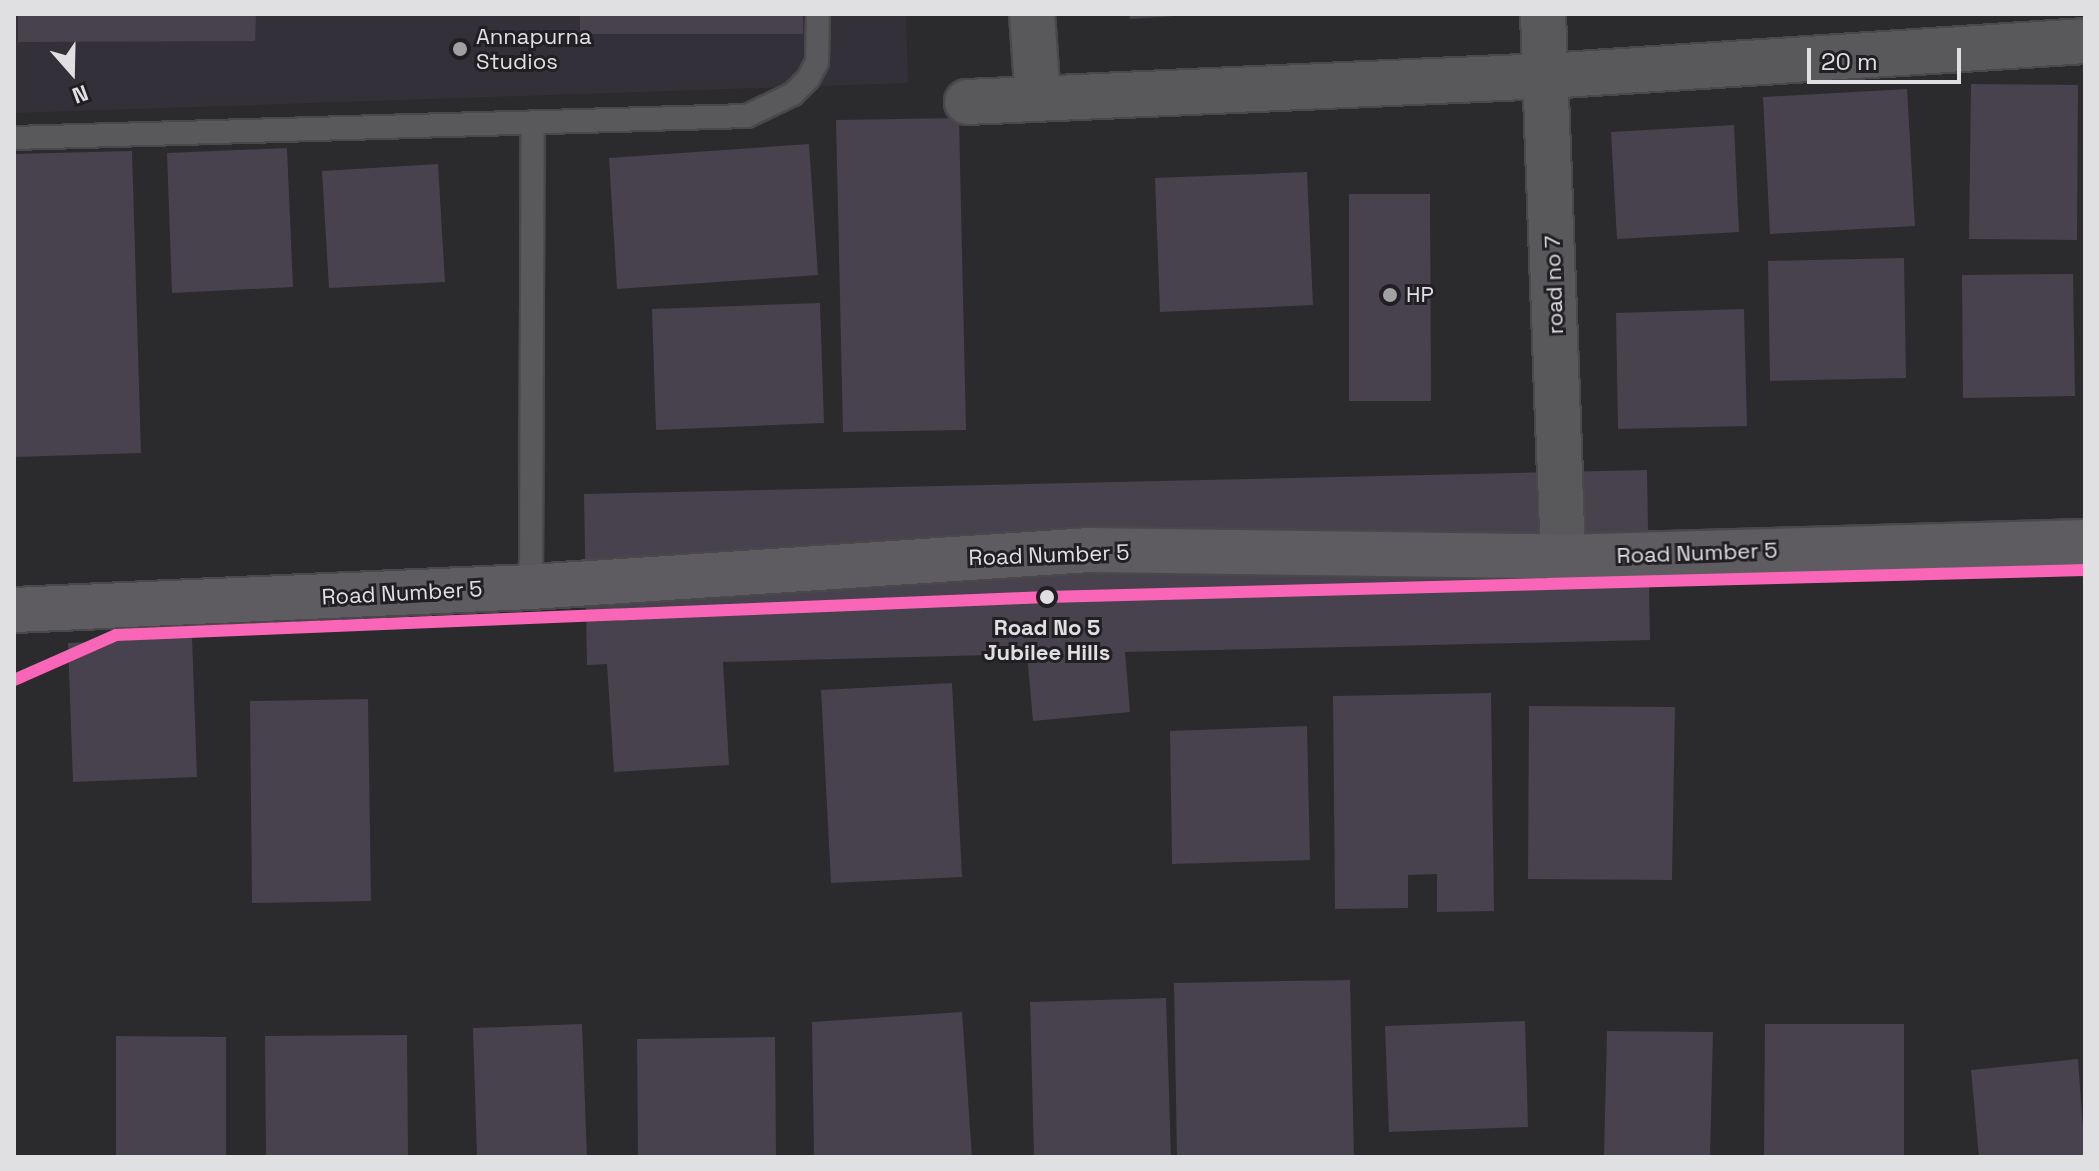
<!DOCTYPE html>
<html>
<head>
<meta charset="utf-8">
<style>
	body { margin:0 }
	#map { position:relative; width:2099px; height:1171px; overflow:hidden; background:#2b2a2d; font-family:"Space Grotesk",sans-serif }
	div>[style] { position:absolute }
	.built>* { inset:0; background:#34303a }
	.building>* { inset:0; background:#47424e }
	.roads { filter:drop-shadow(2px 0 #49484a) drop-shadow(-2px 0 #49484a) drop-shadow(0 2px #49484a) drop-shadow(0 -2px #49484a) }
	.lane>* { height:22px; margin:-11px; padding:0 11px; transform-origin:11px; border-radius:11px; background:#59585a }
	.street>* { height:44px; margin:-22px; padding:0 22px; transform-origin:22px; border-radius:22px; background:#59585a }
	.secondary>* { height:44px; margin:-22px; padding:0 22px; transform-origin:22px; border-radius:22px; background:#5e5c61 }
	.metro-1>* { height:12px; margin:-6px; padding:0 6px; transform-origin:6px; border-radius:6px; background:#fa66b7 }
	.dots>* { width:22px; height:22px; translate:-50% -50%; box-sizing:border-box; border:4px solid #211f24; border-radius:50% }
	span { translate:-50% -50%; white-space:nowrap; text-align:center; line-height:1.15; -webkit-text-stroke:6px #211f24; paint-order:stroke }
	.poi-label { font-size:22px; color:#e0dfe2 }
	.left { translate:0 -50%; text-align:left }
	.street-label { font-size:22px; color:#e0dfe2 }
	.stop-label { font-size:22px; color:#e0dfe2; font-weight:700 }
	.frame { position:absolute; inset:0; border:16px solid #e0dfe2; pointer-events:none }
	.north { position:absolute; left:32px; top:32px; width:80px; height:80px; -webkit-text-stroke:6px #211f24; paint-order:stroke; rotate:160deg; font-size:22px; font-weight:700; line-height:32px; text-align:center; color:#e0dfe2 }
	.north::after { content:''; display:block; margin:auto; width:28px; height:36px; background:#e0dfe2; clip-path:polygon(50% 0,100% 100%,50% 72%,0 100%) }
	.scale { position:absolute; left:1807px; top:48px; width:154px; height:36px; box-sizing:border-box; border:4px solid #e0dfe2; border-top:0; padding-left:10px; font-size:24px; line-height:28px; white-space:nowrap; color:#e0dfe2; -webkit-text-stroke:6px #211f24; paint-order:stroke }
</style>
</head>
<body>
<div id="map">
	<div class="built">
		<i style="clip-path:polygon(14px 14px,906px 14px,908px 83px,14px 113px)"></i>
	</div>
	<div class="building">
		<i style="clip-path:polygon(18px 14px,256px 14px,255px 41px,18px 42px)"></i>
		<i style="clip-path:polygon(580px 14px,803px 14px,803px 34px,580px 34px)"></i>
		<i style="clip-path:polygon(1129px 14px,1174px 14px,1174px 16px,1130px 19px)"></i>
		<i style="clip-path:polygon(1971px 84px,2078px 85px,2077px 240px,1969px 239px)"></i>
		<i style="clip-path:polygon(1907px 89px,1915px 226px,1770px 234px,1763px 97px)"></i>
		<i style="clip-path:polygon(959px 118px,966px 430px,843px 432px,836px 120px)"></i>
		<i style="clip-path:polygon(1734px 125px,1739px 232px,1617px 239px,1611px 132px)"></i>
		<i style="clip-path:polygon(809px 144px,818px 275px,617px 289px,609px 158px)"></i>
		<i style="clip-path:polygon(287px 148px,293px 287px,172px 293px,167px 153px)"></i>
		<i style="clip-path:polygon(132px 151px,141px 453px,14px 457px,14px 154px)"></i>
		<i style="clip-path:polygon(438px 164px,445px 282px,329px 288px,322px 171px)"></i>
		<i style="clip-path:polygon(1307px 172px,1313px 305px,1160px 312px,1155px 178px)"></i>
		<i style="clip-path:polygon(1349px 194px,1430px 194px,1431px 401px,1349px 401px)"></i>
		<i style="clip-path:polygon(1904px 258px,1906px 378px,1770px 381px,1768px 261px)"></i>
		<i style="clip-path:polygon(2073px 274px,2075px 396px,1963px 398px,1962px 275px)"></i>
		<i style="clip-path:polygon(820px 303px,824px 423px,656px 430px,652px 309px)"></i>
		<i style="clip-path:polygon(1744px 309px,1747px 426px,1618px 429px,1616px 313px)"></i>
		<i style="clip-path:polygon(1647px 470px,1650px 640px,1125px 652px,1130px 712px,1033px 721px,1027px 654px,723px 662px,729px 765px,614px 772px,607px 664px,587px 665px,584px 494px)"></i>
		<i style="clip-path:polygon(192px 637px,197px 777px,73px 782px,68px 643px)"></i>
		<i style="clip-path:polygon(952px 683px,962px 877px,831px 883px,821px 690px)"></i>
		<i style="clip-path:polygon(1491px 693px,1494px 911px,1437px 912px,1437px 874px,1408px 875px,1408px 908px,1335px 909px,1333px 696px)"></i>
		<i style="clip-path:polygon(368px 699px,371px 901px,252px 903px,250px 701px)"></i>
		<i style="clip-path:polygon(1529px 706px,1675px 707px,1672px 880px,1528px 879px)"></i>
		<i style="clip-path:polygon(1307px 726px,1310px 860px,1172px 864px,1170px 731px)"></i>
		<i style="clip-path:polygon(1350px 980px,1354px 1157px,1177px 1157px,1174px 983px)"></i>
		<i style="clip-path:polygon(1166px 998px,1171px 1157px,1034px 1157px,1030px 1002px)"></i>
		<i style="clip-path:polygon(962px 1012px,972px 1157px,814px 1157px,812px 1022px)"></i>
		<i style="clip-path:polygon(1525px 1021px,1528px 1127px,1389px 1132px,1385px 1026px)"></i>
		<i style="clip-path:polygon(582px 1024px,587px 1157px,477px 1157px,473px 1028px)"></i>
		<i style="clip-path:polygon(1765px 1024px,1904px 1024px,1904px 1157px,1764px 1157px)"></i>
		<i style="clip-path:polygon(1607px 1031px,1713px 1032px,1710px 1157px,1604px 1157px)"></i>
		<i style="clip-path:polygon(407px 1035px,408px 1157px,266px 1157px,265px 1036px)"></i>
		<i style="clip-path:polygon(116px 1036px,226px 1037px,226px 1157px,116px 1157px)"></i>
		<i style="clip-path:polygon(775px 1037px,776px 1157px,638px 1157px,637px 1039px)"></i>
		<i style="clip-path:polygon(2078px 1059px,2085px 1157px,1979px 1157px,1971px 1070px)"></i>
	</div>
	<div class="roads">
		<div class="lane">
			<i style="left:14px;top:138px;width:733px;rotate:-1.72deg"></i>
			<i style="left:747px;top:116px;width:51px;rotate:-25.6deg"></i>
			<i style="left:793px;top:94px;width:21px;rotate:-45deg"></i>
			<i style="left:808px;top:79px;width:19px;rotate:-62deg"></i>
			<i style="left:817px;top:62px;width:48px;rotate:-88.8deg"></i>
			<i style="left:531px;top:587px;width:465px;rotate:-89.8deg"></i>
		</div>
		<div class="street">
			<i style="left:1032px;top:14px;width:85px;rotate:86deg"></i>
			<i style="left:1543px;top:14px;width:543px;rotate:87.89deg"></i>
			<i style="left:967px;top:102px;width:581px;rotate:-2.57deg"></i>
			<i style="left:1547px;top:76px;width:539px;rotate:-3.72deg"></i>
		</div>
		<div class="secondary">
			<i style="left:14px;top:610px;width:518px;rotate:-2.55deg"></i>
			<i style="left:531px;top:587px;width:560px;rotate:-3.79deg"></i>
			<i style="left:1090px;top:550px;width:473px;rotate:0.8deg"></i>
			<i style="left:1563px;top:557px;width:522px;rotate:-1.65deg"></i>
		</div>
	</div>
	<div class="metro-1">
		<i style="left:14px;top:680px;width:111px;rotate:-23.8deg"></i>
		<i style="left:116px;top:635px;width:932px;rotate:-2.34deg"></i>
		<i style="left:1047px;top:597px;width:1038px;rotate:-1.49deg"></i>
	</div>
	<div class="dots">
		<i style="left:460px;top:49px;background:#a1a0a3"></i>
		<i style="left:1390px;top:295px;background:#a1a0a3"></i>
		<i style="left:1047px;top:597px;background:#e0dfe2"></i>
	</div>
	<div class="poi-label">
		<span class="left" style="left:476px;top:49px">Annapurna<br>Studios</span>
		<span class="left" style="left:1406px;top:295px">HP</span>
	</div>
	<div class="street-label">
		<span style="left:1554px;top:285px;rotate:-92deg">road no 7</span>
		<span style="left:1697px;top:553px;rotate:-2deg">Road Number 5</span>
		<span style="left:1049px;top:555px;rotate:-2deg">Road Number 5</span>
		<span style="left:402px;top:593px;rotate:-3deg">Road Number 5</span>
	</div>
	<div class="stop-label">
		<span style="left:1047px;top:640px">Road No 5<br>Jubilee Hills</span>
	</div>
	<div class="frame"></div>
	<div class="north">N</div>
	<div class="scale">20 m</div>
</div>
</body>
</html>
